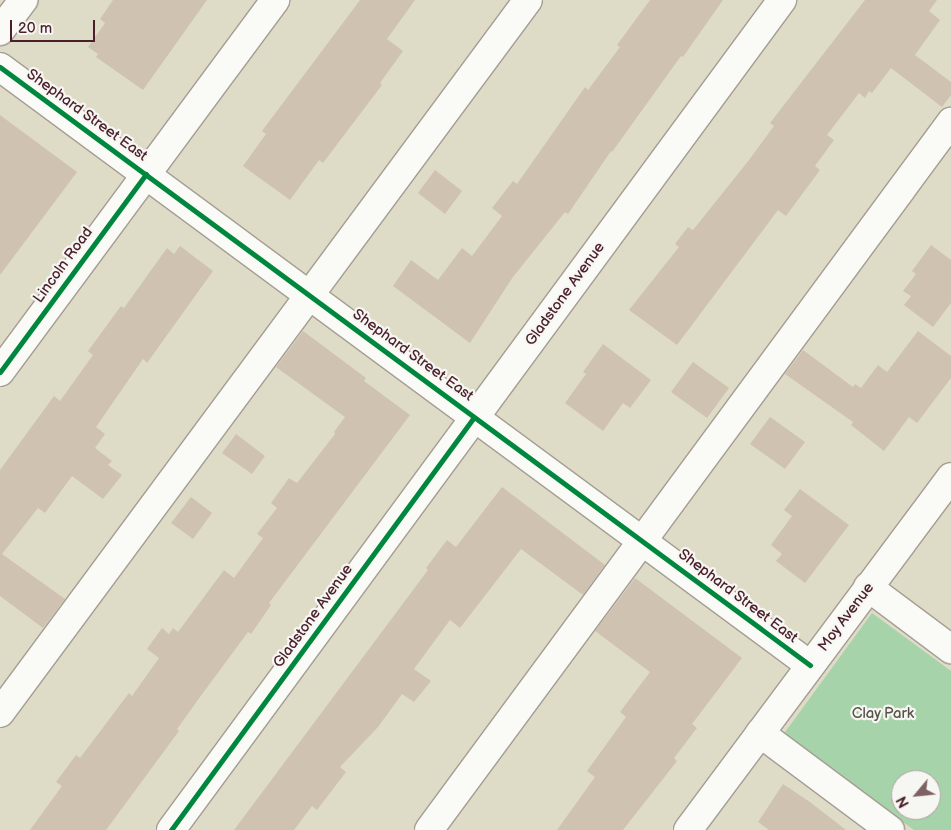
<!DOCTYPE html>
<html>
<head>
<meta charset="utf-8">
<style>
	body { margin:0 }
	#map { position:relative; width:951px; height:830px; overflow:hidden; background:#dedbc7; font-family:"Balsamiq Sans",sans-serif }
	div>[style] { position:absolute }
	.green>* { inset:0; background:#a6d3a9 }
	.building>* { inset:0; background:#d0c2b1 }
	.roads { filter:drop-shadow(1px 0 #a59d93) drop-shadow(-1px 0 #a59d93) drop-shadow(0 1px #a59d93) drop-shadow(0 -1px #a59d93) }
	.minor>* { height:28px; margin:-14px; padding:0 14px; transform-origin:14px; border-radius:14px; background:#fafaf7 }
	.cycleway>* { height:5px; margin:-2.5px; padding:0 2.5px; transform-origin:2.5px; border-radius:2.5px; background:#00873e }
	span { translate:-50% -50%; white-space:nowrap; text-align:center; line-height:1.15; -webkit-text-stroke:4.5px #f6f6f2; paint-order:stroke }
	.street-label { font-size:15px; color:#4a1f2b }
	.park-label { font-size:15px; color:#58534a }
	.north { position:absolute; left:891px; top:770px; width:50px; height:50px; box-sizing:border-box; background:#f6f6f2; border:1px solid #b1a0a2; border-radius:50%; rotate:242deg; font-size:14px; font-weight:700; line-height:20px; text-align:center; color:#4a1f2b }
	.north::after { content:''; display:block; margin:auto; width:18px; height:22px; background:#7e6162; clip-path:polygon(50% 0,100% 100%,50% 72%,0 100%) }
	.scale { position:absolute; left:10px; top:20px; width:85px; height:22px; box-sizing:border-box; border:2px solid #4a1f2b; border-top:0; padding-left:6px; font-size:15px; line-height:18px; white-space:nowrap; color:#4a1f2b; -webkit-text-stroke:4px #f6f6f2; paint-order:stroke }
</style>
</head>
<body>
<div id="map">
	<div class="green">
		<i style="clip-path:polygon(evenodd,872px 613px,951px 671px,951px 830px,914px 830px,783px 735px,872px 613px,901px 780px,931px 780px,931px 810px,901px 810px,901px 780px)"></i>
	</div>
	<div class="building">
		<i style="clip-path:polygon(113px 0,207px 0,143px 90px,96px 57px,98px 54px,88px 47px,105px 23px,100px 19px)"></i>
		<i style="clip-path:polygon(360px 0,415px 0,387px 39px,403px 51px,380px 83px,382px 85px,323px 163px,319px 160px,290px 200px,243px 166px,266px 134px,262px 131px)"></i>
		<i style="clip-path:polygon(650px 0,723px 0,683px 57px,681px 56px,612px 152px,611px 151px,568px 214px,565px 212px,513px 277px,470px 343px,393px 286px,411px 260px,438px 280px,462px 248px,472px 256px,502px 216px,492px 208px,513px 181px,517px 184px,585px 87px,588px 90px,620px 47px,617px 45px)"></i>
		<i style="clip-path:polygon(865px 0,937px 0,929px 11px,940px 20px,915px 55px,951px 82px,951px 95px,942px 107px,891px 68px,872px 93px,869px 91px,865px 98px,859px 93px,827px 135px,834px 140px,815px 166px,820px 170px,786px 216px,778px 210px,677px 345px,629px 310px,679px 247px,675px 244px,688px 227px,693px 230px,749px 160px,774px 126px,770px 123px)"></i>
		<i style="clip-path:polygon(0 115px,77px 172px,0 275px)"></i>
		<i style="clip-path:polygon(435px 170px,462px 191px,445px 214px,418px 193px)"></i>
		<i style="clip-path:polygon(931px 245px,951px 260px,951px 303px,933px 327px,904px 305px,911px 296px,903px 291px,916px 274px,912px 271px)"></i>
		<i style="clip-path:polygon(180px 246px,213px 271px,147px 363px,143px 359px,96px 427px,105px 434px,95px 448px,112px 461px,108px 465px,122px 475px,103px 499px,72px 476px,45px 513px,38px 508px,2px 554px,65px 599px,43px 628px,0 596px,0 470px,54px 396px,60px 401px,93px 355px,88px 351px,121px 306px,124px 308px,167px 248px,174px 254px)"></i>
		<i style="clip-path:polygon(303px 331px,366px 378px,364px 381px,410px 415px,269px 603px,271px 605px,251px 634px,248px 632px,200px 697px,177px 729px,179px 731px,106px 830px,30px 830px,62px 786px,56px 782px,76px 755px,80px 758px,129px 693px,132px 696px,159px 658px,147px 649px,162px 628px,169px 634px,173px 628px,178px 632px,224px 570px,234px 578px,263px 538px,257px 534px,277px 508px,271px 503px,289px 478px,297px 483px,335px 434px,334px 432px,345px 417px,276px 367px)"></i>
		<i style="clip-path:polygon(918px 331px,951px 356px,951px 378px,917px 423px,909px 417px,884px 451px,851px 425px,853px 422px,785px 374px,803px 350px,853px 387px,855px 384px,861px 388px,878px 365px,887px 372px)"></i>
		<i style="clip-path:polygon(603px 344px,651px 380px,630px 408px,623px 403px,603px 431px,565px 403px,586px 374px,583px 372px)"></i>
		<i style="clip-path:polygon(693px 362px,729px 388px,707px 418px,671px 392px)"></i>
		<i style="clip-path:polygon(770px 417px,805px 442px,785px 469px,750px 444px)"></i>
		<i style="clip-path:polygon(236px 434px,265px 456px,252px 474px,222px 453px)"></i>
		<i style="clip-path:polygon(502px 487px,605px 565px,583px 595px,521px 549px,460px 628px,450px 620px,414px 669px,431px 681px,414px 702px,402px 694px,378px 727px,340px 767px,346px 772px,317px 810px,312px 806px,294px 830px,234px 830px,428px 570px,426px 568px,447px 540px,456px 547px)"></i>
		<i style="clip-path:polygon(800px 489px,849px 525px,805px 583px,776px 561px,782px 554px,771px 545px,792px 516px,784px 510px)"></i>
		<i style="clip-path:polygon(191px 497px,212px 513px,193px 539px,171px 523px)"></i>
		<i style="clip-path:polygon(635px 578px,742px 658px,692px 724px,697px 728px,674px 758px,677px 761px,623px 830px,557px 830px,595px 777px,587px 771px,626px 717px,620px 712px,650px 672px,595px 631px)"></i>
		<i style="clip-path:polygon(783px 784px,810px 802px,846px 830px,769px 830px,758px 822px)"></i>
	</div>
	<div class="roads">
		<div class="minor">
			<i style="left:0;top:31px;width:39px;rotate:-53deg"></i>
			<i style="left:0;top:67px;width:1007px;rotate:36.44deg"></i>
			<i style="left:0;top:372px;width:463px;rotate:-53.5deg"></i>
			<i style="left:868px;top:587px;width:104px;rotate:36.8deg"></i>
			<i style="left:0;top:713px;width:887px;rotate:-53.48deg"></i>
			<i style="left:760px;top:733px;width:162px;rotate:36.7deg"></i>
			<i style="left:171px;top:830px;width:1031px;rotate:-53.64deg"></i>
			<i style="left:429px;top:830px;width:880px;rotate:-53.6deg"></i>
			<i style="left:688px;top:830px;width:440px;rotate:-53.3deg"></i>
		</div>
	</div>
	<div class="cycleway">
		<i style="left:0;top:67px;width:1007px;rotate:36.44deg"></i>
		<i style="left:0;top:372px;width:246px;rotate:-53.6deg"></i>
		<i style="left:171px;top:830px;width:512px;rotate:-53.73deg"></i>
	</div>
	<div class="street-label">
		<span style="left:87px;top:115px;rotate:36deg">Shephard Street East</span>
		<span style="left:63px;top:265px;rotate:-54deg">Lincoln Road</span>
		<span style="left:565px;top:294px;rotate:-54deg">Gladstone Avenue</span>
		<span style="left:413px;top:355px;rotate:36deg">Shephard Street East</span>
		<span style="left:738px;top:596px;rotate:37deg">Shephard Street East</span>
		<span style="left:313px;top:616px;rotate:-54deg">Gladstone Avenue</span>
		<span style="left:846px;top:617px;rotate:-53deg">Moy Avenue</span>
	</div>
	<div class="park-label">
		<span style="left:883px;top:714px">Clay Park</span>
	</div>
	<div class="north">N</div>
	<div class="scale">20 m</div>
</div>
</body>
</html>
